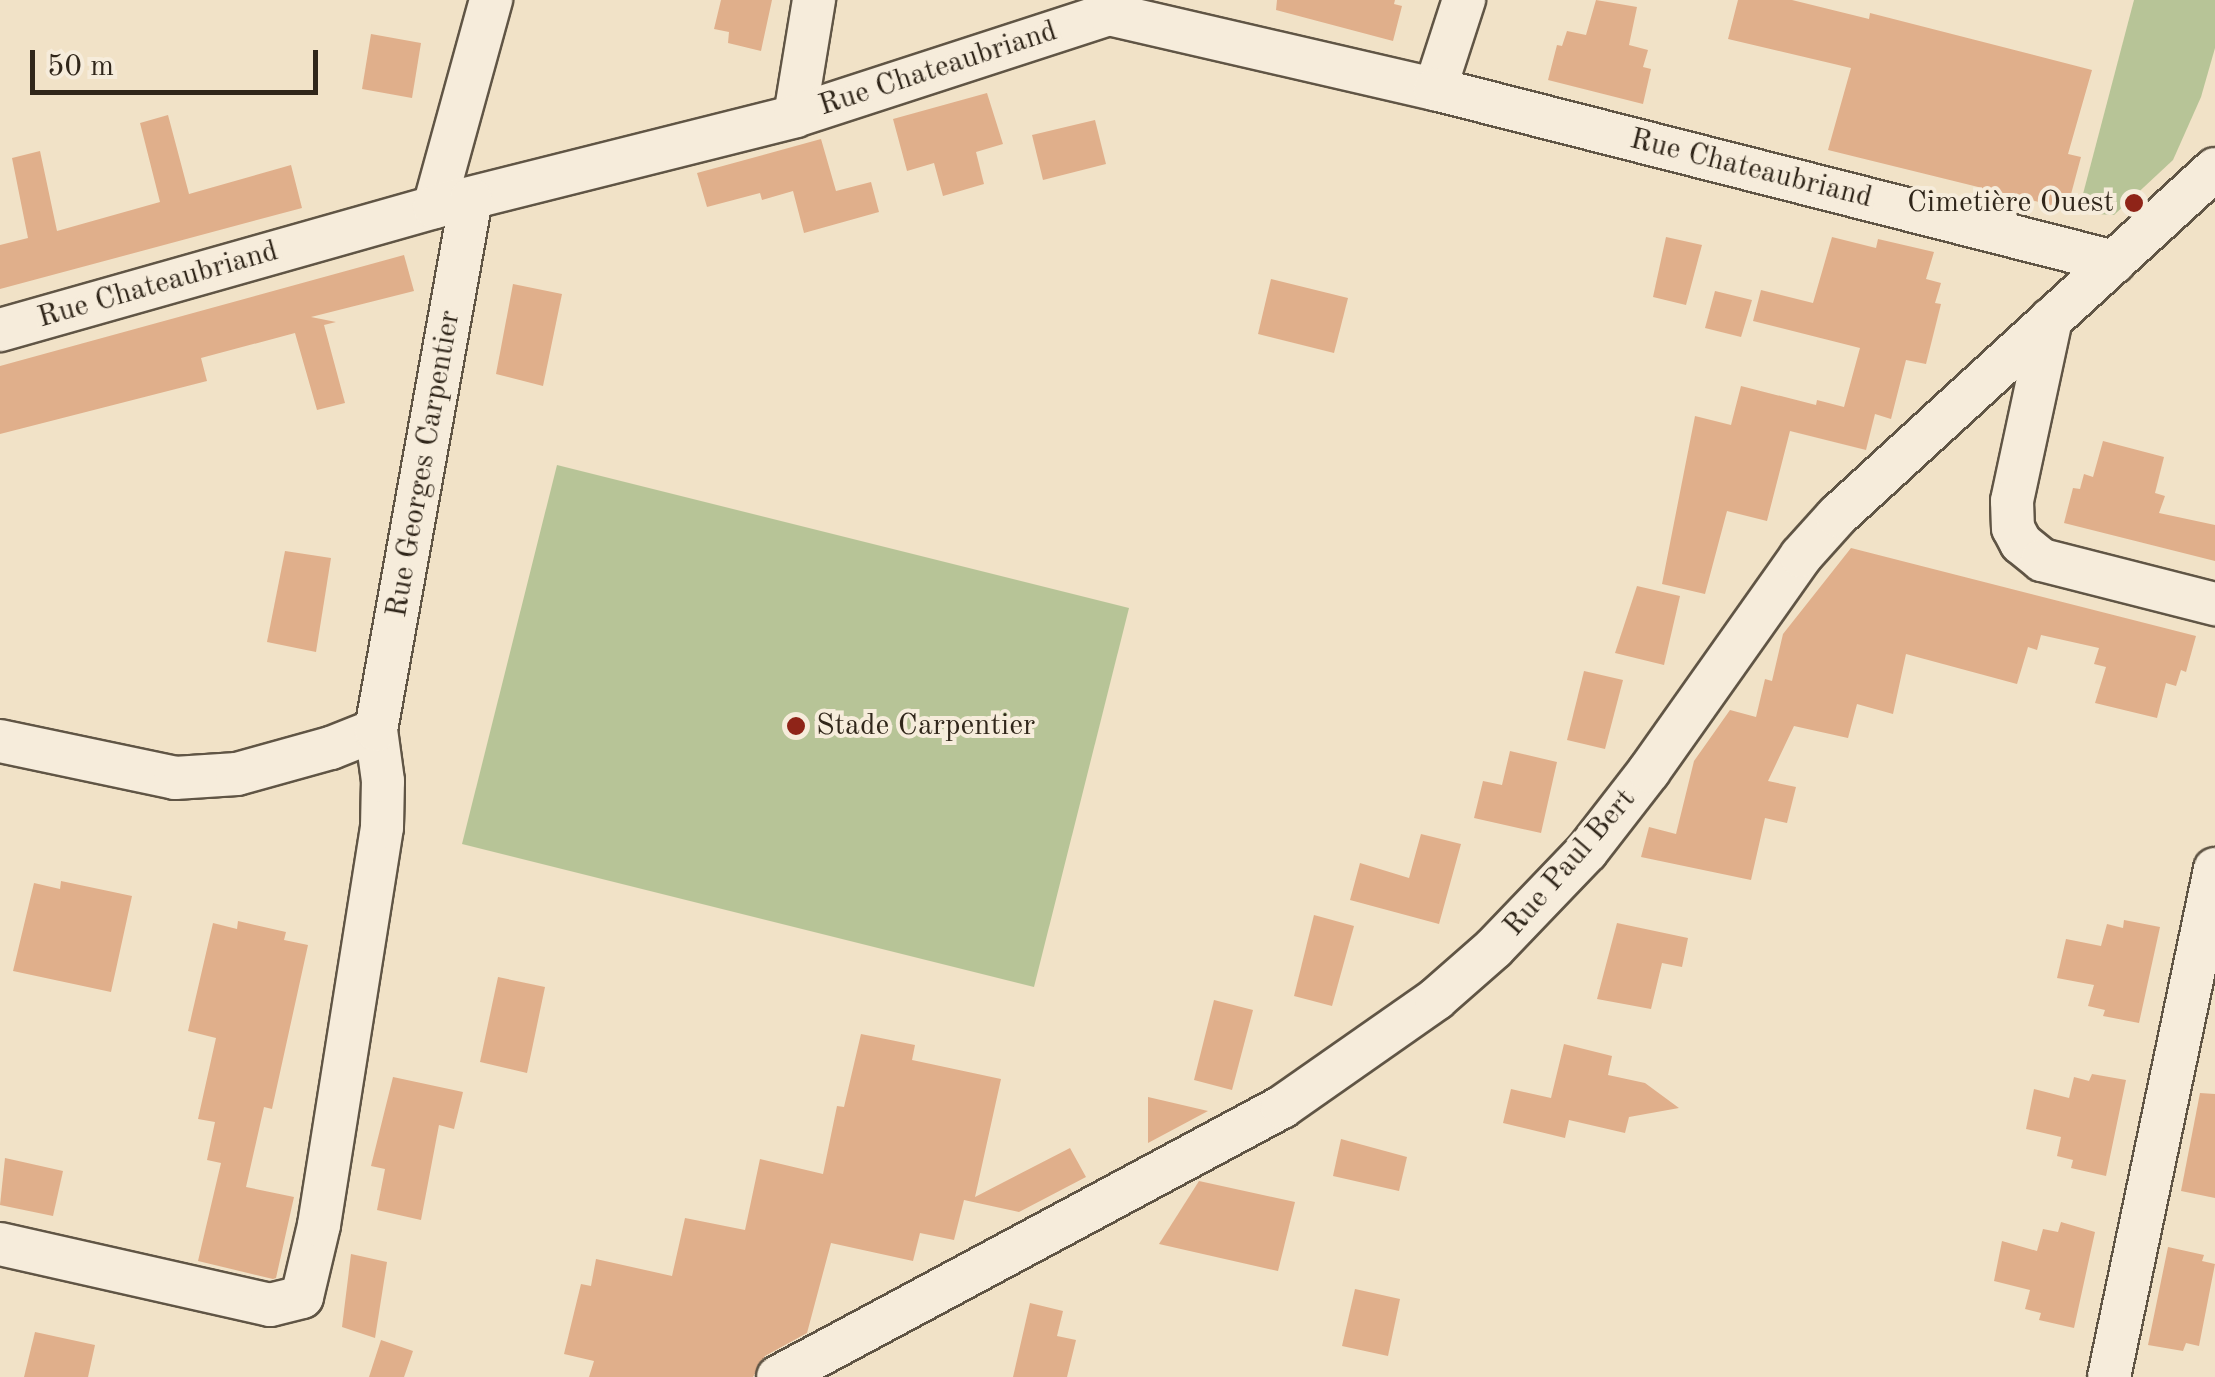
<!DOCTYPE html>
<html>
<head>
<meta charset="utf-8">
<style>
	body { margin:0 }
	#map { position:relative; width:2215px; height:1377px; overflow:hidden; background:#f1e2c7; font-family:"Old Standard TT",serif }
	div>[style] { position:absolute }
	.green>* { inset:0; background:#b7c497 }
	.building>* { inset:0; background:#e0af8b }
	.roads { filter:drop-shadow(2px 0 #605545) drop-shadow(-2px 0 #605545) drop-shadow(0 2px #605545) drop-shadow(0 -2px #605545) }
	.minor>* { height:42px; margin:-21px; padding:0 21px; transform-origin:21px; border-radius:21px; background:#f6ecdb }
	.dots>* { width:28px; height:28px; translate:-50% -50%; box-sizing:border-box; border:5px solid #f6ecdb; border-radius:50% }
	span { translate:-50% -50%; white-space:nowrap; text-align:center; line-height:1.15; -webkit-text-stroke:8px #f6ecdb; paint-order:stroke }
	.street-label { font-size:30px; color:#30261a }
	.poi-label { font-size:30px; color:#30261a }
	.right { translate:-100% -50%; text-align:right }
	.left { translate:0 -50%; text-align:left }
	.scale { position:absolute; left:30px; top:50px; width:288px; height:45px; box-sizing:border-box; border:5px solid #30261a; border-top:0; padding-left:12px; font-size:30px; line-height:35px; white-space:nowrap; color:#30261a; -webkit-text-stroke:8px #f6ecdb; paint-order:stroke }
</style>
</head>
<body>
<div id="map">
	<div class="green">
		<i style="clip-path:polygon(2134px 0,2215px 0,2215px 48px,2201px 97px,2173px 160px,2114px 215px,2078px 213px)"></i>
		<i style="clip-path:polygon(557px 465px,1129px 608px,1034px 987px,462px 844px)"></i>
	</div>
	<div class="building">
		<i style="clip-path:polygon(721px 0,772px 0,761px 51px,728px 43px,729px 32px,714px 29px)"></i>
		<i style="clip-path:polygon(1277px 0,1395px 0,1394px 4px,1402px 6px,1393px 41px,1276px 10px)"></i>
		<i style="clip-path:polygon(1596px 0,1637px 7px,1629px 45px,1648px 50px,1643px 67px,1651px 69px,1643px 104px,1548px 80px,1557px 45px,1562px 46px,1567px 31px,1586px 35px)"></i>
		<i style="clip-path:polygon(1738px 0,1792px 0,1869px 19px,1870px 13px,2092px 70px,2068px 154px,2081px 157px,2067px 209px,1828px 150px,1851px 68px,1728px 39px)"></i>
		<i style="clip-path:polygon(371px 34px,421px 43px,412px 98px,362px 89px)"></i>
		<i style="clip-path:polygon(987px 93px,1003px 144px,976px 152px,984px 184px,943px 196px,934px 163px,907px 171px,893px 119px)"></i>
		<i style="clip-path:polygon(168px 115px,189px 194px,291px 165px,302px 208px,0 289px,0 245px,28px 238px,12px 158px,40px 151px,57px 231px,160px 202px,140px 123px)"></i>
		<i style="clip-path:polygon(1095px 120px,1106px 164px,1043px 180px,1032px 135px)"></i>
		<i style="clip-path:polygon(821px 139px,836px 191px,871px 182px,879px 212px,804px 233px,793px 191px,762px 200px,760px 193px,707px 207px,697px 173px)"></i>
		<i style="clip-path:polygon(1666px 237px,1702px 245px,1686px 305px,1653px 297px)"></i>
		<i style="clip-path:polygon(1832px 237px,1876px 248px,1878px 239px,1934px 252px,1926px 279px,1941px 283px,1935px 303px,1941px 304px,1926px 364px,1906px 360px,1891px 419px,1875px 414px,1866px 450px,1790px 431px,1767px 521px,1727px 511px,1705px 594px,1662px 584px,1695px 416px,1731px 425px,1741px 386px,1816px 405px,1817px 400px,1844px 407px,1860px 348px,1753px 321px,1761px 290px,1813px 303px)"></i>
		<i style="clip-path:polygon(404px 255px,414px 291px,311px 317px,336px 322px,324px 325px,345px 403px,317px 410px,295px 333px,201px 358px,207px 381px,0 434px,0 366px)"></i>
		<i style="clip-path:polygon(1271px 279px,1348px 298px,1334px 353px,1258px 334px)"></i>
		<i style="clip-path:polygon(513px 284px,562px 294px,543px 386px,496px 374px)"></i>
		<i style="clip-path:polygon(1715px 291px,1752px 300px,1741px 337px,1705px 328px)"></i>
		<i style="clip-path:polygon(2103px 441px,2164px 457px,2155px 493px,2165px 496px,2159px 513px,2215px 525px,2215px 561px,2064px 523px,2073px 488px,2080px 489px,2084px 474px,2093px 477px)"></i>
		<i style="clip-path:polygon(1851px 548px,2196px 636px,2186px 672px,2181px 670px,2176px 686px,2166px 683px,2157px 718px,2095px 703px,2106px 667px,2094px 664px,2099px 648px,2041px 635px,2037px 650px,2028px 647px,2017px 684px,1906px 654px,1893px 714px,1857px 704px,1848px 738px,1794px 726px,1768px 781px,1796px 787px,1787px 823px,1765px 818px,1751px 880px,1641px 857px,1649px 827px,1676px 834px,1694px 761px,1730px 710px,1756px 717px,1765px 679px,1772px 681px,1783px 634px)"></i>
		<i style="clip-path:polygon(285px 551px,331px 558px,316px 652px,267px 642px)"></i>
		<i style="clip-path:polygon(1637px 586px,1680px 596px,1664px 665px,1615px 653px)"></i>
		<i style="clip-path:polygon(1584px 671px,1623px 680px,1605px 749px,1567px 740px)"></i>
		<i style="clip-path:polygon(1510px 751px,1557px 762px,1541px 833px,1474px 818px,1483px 781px,1502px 785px)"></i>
		<i style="clip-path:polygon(1421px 834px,1461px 844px,1439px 924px,1350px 900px,1360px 863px,1409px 878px)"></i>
		<i style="clip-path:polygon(61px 881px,132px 896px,111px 992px,13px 971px,34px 883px,60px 889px)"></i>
		<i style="clip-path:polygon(1314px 915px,1354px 926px,1332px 1006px,1294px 996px)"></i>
		<i style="clip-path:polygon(2124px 920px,2160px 927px,2139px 1023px,2103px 1016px,2105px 1010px,2088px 1006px,2094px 985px,2057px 978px,2066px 939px,2101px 946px,2107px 924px,2123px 928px)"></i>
		<i style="clip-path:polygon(238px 921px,286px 932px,284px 940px,308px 945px,272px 1109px,264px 1107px,246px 1187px,294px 1197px,276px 1278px,273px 1279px,198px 1261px,221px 1163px,207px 1160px,215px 1122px,198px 1119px,216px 1038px,188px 1031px,213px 923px,237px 929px)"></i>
		<i style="clip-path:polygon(1617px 923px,1688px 938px,1682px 967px,1662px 963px,1651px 1009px,1597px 999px)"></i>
		<i style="clip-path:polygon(498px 977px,545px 987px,527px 1073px,480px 1062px)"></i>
		<i style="clip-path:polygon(1214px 1000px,1253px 1010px,1232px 1090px,1194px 1080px)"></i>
		<i style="clip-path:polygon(861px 1034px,915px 1045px,912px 1060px,1001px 1079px,975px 1197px,1070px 1148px,1086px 1177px,1019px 1212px,964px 1200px,954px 1240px,920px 1233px,913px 1261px,831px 1243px,807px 1333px,765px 1356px,753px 1377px,589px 1377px,594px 1361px,564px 1354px,581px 1284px,591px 1286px,596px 1259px,672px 1276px,685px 1218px,745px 1230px,760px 1159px,823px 1174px,837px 1106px,844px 1107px)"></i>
		<i style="clip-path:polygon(1564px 1044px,1612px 1056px,1608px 1075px,1645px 1083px,1679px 1108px,1629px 1117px,1625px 1133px,1569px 1120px,1565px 1138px,1503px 1123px,1511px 1089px,1551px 1098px)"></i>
		<i style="clip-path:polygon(2092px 1074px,2126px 1080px,2106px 1176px,2071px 1168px,2073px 1160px,2057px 1156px,2061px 1137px,2026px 1129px,2034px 1089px,2069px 1098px,2074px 1077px,2089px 1081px)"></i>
		<i style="clip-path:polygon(393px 1077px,463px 1092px,454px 1129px,439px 1125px,421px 1220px,377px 1210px,385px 1169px,371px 1166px)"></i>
		<i style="clip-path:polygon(2200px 1093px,2215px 1094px,2215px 1198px,2181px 1191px)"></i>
		<i style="clip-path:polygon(1148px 1097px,1208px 1111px,1148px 1143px)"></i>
		<i style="clip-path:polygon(1341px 1139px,1407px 1157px,1399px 1191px,1333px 1176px)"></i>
		<i style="clip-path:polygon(5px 1158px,63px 1171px,53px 1216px,0 1205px)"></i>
		<i style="clip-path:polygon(1199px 1181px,1295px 1202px,1278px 1271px,1159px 1244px)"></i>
		<i style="clip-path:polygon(2061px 1222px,2095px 1232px,2074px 1328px,2039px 1320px,2041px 1313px,2025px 1309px,2030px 1290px,1994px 1281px,2002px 1241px,2037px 1251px,2043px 1229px,2058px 1232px)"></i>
		<i style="clip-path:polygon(2168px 1247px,2204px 1255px,2202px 1261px,2215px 1264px,2199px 1346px,2186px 1343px,2183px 1351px,2148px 1345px)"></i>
		<i style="clip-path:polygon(351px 1254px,387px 1262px,375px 1338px,342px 1327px)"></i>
		<i style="clip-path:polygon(1355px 1289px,1400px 1299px,1388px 1356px,1342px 1346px)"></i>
		<i style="clip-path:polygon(1030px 1303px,1063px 1311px,1057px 1336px,1076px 1340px,1067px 1377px,1013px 1377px)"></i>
		<i style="clip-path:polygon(35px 1332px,95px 1345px,88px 1377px,24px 1377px)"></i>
		<i style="clip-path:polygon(381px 1340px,413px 1351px,404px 1377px,369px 1377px)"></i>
	</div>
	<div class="roads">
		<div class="minor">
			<i style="left:1435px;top:89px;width:94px;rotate:-72deg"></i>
			<i style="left:795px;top:116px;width:118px;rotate:-80.7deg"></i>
			<i style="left:434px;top:207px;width:215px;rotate:-74.6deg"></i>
			<i style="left:2051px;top:319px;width:186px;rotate:102.1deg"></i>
			<i style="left:2012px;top:501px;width:27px;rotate:88deg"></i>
			<i style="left:2013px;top:528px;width:17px;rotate:62deg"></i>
			<i style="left:2021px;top:543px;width:27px;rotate:39deg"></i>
			<i style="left:2042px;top:560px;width:179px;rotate:14.3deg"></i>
			<i style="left:0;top:330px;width:451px;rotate:-15.8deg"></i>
			<i style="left:434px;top:207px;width:372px;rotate:-14.1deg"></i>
			<i style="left:795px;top:116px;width:330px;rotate:-18deg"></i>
			<i style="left:1109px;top:14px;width:335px;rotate:13deg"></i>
			<i style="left:1435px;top:89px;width:701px;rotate:14.29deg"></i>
			<i style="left:0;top:741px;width:179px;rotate:11.9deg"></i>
			<i style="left:175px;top:778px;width:62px;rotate:-3.7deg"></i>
			<i style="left:237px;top:774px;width:98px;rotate:-15.5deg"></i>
			<i style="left:331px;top:748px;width:48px;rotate:-21.8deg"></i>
			<i style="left:0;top:1244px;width:277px;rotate:12.7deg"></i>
			<i style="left:270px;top:1305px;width:33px;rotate:-14deg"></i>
			<i style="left:302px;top:1297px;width:74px;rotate:-76.7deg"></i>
			<i style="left:319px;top:1225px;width:403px;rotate:-81deg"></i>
			<i style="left:382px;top:827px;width:46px;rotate:-88.8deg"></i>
			<i style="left:383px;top:781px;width:51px;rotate:-97.8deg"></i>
			<i style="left:376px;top:730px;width:539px;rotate:-79.86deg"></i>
			<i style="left:778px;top:1377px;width:572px;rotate:-28.18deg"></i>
			<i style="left:1282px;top:1107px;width:188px;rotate:-35deg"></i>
			<i style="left:1436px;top:999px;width:77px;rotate:-41.3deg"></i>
			<i style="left:1494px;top:948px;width:134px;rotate:-46.2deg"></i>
			<i style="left:1587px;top:851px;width:101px;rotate:-52.2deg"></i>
			<i style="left:1649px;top:771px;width:263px;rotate:-54.7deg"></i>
			<i style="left:1801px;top:556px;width:54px;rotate:-48deg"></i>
			<i style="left:1837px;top:516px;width:513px;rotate:-42.55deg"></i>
			<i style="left:2109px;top:1377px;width:519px;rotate:-78.21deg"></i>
		</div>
	</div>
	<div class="dots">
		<i style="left:2134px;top:203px;background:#8f2418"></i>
		<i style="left:796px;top:726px;background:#8f2418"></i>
	</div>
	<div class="street-label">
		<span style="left:938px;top:69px;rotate:-18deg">Rue Chateaubriand</span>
		<span style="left:1751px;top:169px;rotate:14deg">Rue Chateaubriand</span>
		<span style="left:158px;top:285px;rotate:-16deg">Rue Chateaubriand</span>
		<span style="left:424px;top:464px;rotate:-80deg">Rue Georges Carpentier</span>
		<span style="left:1570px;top:863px;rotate:-49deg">Rue Paul Bert</span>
	</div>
	<div class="poi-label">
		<span class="right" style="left:2114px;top:203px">Cimetière Ouest</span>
		<span class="left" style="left:816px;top:726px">Stade Carpentier</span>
	</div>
	<div class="scale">50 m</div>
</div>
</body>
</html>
